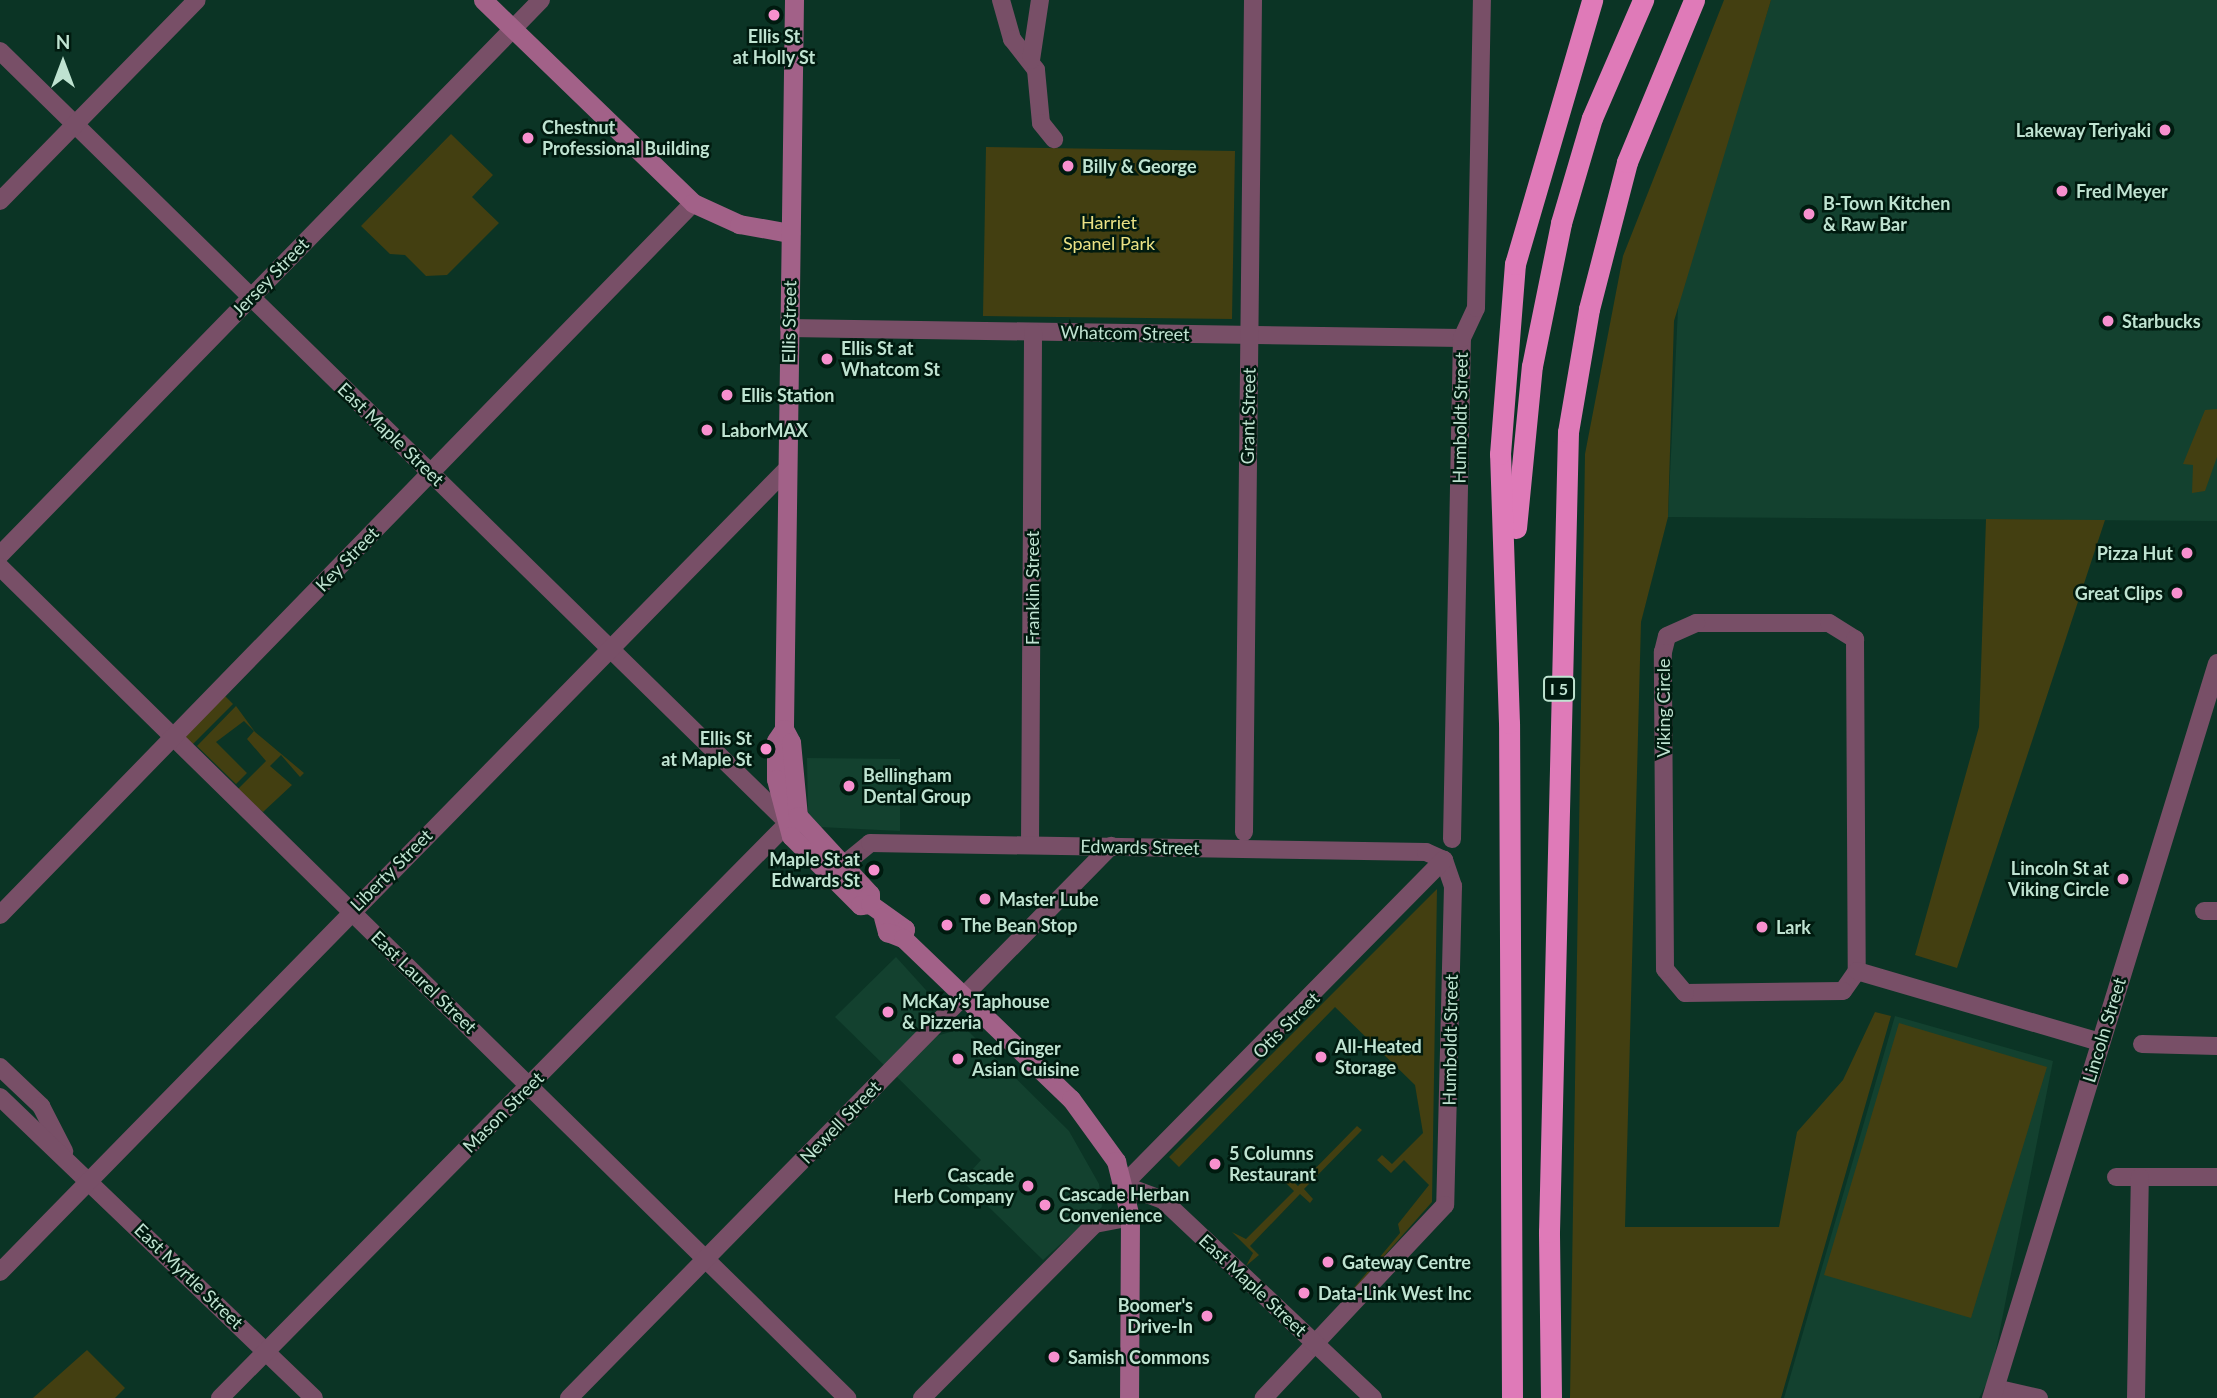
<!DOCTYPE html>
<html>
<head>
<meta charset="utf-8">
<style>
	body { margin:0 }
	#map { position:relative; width:2217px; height:1398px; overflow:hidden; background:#0b3425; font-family:Lato,sans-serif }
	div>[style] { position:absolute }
	.built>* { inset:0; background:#13412f }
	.green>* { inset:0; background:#433f11 }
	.minor>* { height:18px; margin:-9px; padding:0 9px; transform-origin:9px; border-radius:9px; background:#784f67 }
	.tertiary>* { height:19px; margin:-9.5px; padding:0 9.5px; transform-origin:9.5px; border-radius:9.5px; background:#784f67 }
	.secondary>* { height:19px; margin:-9.5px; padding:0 9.5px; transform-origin:9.5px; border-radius:9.5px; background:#a26188 }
	.motorway>* { height:21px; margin:-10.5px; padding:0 10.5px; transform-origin:10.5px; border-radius:10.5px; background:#df7ab8 }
	.dots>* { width:19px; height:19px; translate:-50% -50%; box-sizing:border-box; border:4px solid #001a0f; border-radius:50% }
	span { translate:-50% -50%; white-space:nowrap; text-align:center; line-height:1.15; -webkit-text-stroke:5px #001a0f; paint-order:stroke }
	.shield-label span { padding:2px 5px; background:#001a0f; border:2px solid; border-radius:5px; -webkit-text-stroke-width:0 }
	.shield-label { font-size:16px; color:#bfe3d1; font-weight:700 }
	.poi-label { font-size:18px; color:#bfe3d1; font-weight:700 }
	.left { translate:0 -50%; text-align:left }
	.right { translate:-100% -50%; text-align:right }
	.park-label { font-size:18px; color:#ebe285 }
	.street-label { font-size:18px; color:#bfe3d1 }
	.north { position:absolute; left:28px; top:28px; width:70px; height:70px; -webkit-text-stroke:5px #001a0f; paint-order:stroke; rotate:0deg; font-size:19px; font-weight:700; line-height:28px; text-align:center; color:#bfe3d1 }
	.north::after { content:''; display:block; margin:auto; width:24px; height:32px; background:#bfe3d1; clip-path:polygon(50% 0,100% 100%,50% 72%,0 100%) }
</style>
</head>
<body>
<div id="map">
	<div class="built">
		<i style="clip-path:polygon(1771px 0,2217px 0,2217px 521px,1668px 517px,1679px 288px)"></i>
		<i style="clip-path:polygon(807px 758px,900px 759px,900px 831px,820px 827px,808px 813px)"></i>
		<i style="clip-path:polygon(896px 957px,935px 1000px,927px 1028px,887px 1068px,835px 1017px)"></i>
		<i style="clip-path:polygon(1895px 1016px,2053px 1061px,1991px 1375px,1979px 1398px,1784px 1398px)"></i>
		<i style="clip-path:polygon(965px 1028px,1069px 1131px,1099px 1184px,1102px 1207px,1043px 1260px,962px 1181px,981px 1160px,896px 1076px,936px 1036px)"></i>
	</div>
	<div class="green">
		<i style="clip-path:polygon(1724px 0,1771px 0,1674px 321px,1668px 517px,1641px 622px,1625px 1227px,1779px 1227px,1797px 1132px,1843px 1080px,1875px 1012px,1891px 1016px,1781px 1398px,1570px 1398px,1585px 454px,1623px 256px)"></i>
		<i style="clip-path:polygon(451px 134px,493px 175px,472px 197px,499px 223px,447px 275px,426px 276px,405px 255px,390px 254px,361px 226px)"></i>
		<i style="clip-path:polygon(986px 147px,1235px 151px,1232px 319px,983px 316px)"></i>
		<i style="clip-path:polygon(2217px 409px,2217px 457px,2205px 491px,2192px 493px,2193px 465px,2183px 464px,2205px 410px)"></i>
		<i style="clip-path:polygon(1986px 519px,2105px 520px,1957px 968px,1915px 955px,1979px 727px)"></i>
		<i style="clip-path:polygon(223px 694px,233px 704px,190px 747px,184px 736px)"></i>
		<i style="clip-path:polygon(236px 706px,255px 732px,304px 773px,300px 777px,281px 755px,270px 766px,292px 785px,263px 812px,237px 790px,266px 761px,247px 739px,254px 731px,244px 721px,216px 742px,247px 773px,236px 784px,197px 746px)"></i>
		<i style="clip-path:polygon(1437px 889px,1432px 1202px,1321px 1327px,1400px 1233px,1398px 1224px,1429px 1185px,1404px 1160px,1391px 1173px,1377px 1160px,1382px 1155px,1392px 1164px,1423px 1133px,1415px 1085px,1335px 1007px,1179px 1167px,1169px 1157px)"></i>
		<i style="clip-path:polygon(1899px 1023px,2047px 1067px,1971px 1318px,1824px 1275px)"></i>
		<i style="clip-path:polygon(1357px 1126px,1362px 1130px,1304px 1189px,1313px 1199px,1310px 1203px,1300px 1194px,1250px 1246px,1259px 1255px,1246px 1266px,1253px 1253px,1232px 1232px,1246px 1239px,1294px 1191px,1284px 1181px,1288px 1177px,1298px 1186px)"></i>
		<i style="clip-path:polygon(87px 1350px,125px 1388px,115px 1398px,33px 1398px)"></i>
	</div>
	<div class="minor">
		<i style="left:1001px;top:0;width:41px;rotate:74.2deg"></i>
		<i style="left:1012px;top:39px;width:39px;rotate:52deg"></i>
		<i style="left:1036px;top:70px;width:53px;rotate:84.6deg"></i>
		<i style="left:1041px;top:123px;width:21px;rotate:51deg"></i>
		<i style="left:0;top:51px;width:1093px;rotate:44.41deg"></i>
		<i style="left:1031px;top:60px;width:61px;rotate:-81.5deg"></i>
		<i style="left:0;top:201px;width:281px;rotate:-45.6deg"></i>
		<i style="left:789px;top:328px;width:673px;rotate:0.85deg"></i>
		<i style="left:0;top:555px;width:775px;rotate:-45.73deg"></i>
		<i style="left:0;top:567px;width:1187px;rotate:44.45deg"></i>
		<i style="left:1696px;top:623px;width:133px"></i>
		<i style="left:1829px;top:623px;width:31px;rotate:32deg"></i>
		<i style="left:1855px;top:639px;width:332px;rotate:89.7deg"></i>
		<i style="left:1857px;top:971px;width:24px;rotate:125deg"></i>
		<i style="left:1843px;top:991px;width:158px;rotate:179.3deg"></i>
		<i style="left:1685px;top:993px;width:31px;rotate:-130deg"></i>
		<i style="left:1665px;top:969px;width:317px;rotate:-90.4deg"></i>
		<i style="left:1663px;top:652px;width:16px;rotate:-76deg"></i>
		<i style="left:1667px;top:636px;width:32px;rotate:-24deg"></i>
		<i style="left:1244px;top:832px;width:832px;rotate:-89.38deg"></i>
		<i style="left:1452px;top:839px;width:501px;rotate:-88.86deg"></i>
		<i style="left:1462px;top:338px;width:33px;rotate:-65deg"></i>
		<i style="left:1476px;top:308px;width:308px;rotate:-88.9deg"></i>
		<i style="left:1030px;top:845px;width:513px;rotate:-89.66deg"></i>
		<i style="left:842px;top:866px;width:36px;rotate:-39deg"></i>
		<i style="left:870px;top:843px;width:556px;rotate:0.93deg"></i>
		<i style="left:1426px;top:852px;width:20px;rotate:24deg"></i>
		<i style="left:1444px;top:860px;width:28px;rotate:71deg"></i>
		<i style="left:1453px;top:886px;width:319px;rotate:91.4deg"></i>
		<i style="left:1445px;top:1205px;width:265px;rotate:133.2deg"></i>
		<i style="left:2204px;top:911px;width:13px"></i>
		<i style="left:0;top:915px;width:994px;rotate:-45.77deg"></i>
		<i style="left:1857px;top:971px;width:253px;rotate:16.3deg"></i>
		<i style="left:2142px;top:1044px;width:75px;rotate:1.5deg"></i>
		<i style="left:0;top:1067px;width:57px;rotate:43.6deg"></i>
		<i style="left:41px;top:1106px;width:51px;rotate:62.9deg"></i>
		<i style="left:0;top:1097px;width:435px;rotate:43.8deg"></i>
		<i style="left:2116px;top:1177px;width:101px"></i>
		<i style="left:0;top:1272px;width:1124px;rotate:-45.58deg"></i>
		<i style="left:1995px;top:1388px;width:45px;rotate:12.8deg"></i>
		<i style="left:220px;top:1398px;width:804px;rotate:-45.35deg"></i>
		<i style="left:569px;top:1398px;width:774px;rotate:-45.52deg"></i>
		<i style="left:922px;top:1398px;width:245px;rotate:-45.2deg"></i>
		<i style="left:1095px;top:1224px;width:36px;rotate:-11deg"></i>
		<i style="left:1373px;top:1398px;width:289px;rotate:-136.7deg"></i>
		<i style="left:1163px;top:1200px;width:43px;rotate:-159.4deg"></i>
		<i style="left:1123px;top:1185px;width:457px;rotate:-45.4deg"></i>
		<i style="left:2136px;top:1398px;width:221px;rotate:-89deg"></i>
	</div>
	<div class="tertiary">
		<i style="left:1991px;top:1398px;width:769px;rotate:-72.91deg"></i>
	</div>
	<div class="secondary">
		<i style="left:483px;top:0;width:292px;rotate:44deg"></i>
		<i style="left:693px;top:203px;width:51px;rotate:24.5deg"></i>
		<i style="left:739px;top:224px;width:52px;rotate:10deg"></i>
		<i style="left:794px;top:0;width:729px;rotate:90.79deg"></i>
		<i style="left:784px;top:729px;width:14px;rotate:124deg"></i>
		<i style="left:776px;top:741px;width:38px;rotate:90deg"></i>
		<i style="left:776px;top:779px;width:59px;rotate:75.3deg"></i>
		<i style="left:791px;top:836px;width:98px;rotate:45deg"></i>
		<i style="left:860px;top:905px;width:10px;rotate:-6deg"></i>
		<i style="left:784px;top:729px;width:15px;rotate:62deg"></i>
		<i style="left:791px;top:742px;width:74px;rotate:84.6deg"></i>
		<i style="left:798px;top:816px;width:106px;rotate:47.3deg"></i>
		<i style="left:870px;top:894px;width:10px;rotate:90deg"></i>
		<i style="left:870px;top:904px;width:43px;rotate:35.5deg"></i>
		<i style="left:905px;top:929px;width:9px;rotate:103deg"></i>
		<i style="left:883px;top:917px;width:16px;rotate:75deg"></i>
		<i style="left:887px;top:932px;width:17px;rotate:21deg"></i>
		<i style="left:903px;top:938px;width:233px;rotate:43.8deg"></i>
		<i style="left:1071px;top:1099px;width:77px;rotate:54deg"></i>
		<i style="left:1116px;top:1161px;width:58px;rotate:76deg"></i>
		<i style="left:1130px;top:1217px;width:181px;rotate:90.3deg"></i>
	</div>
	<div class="motorway">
		<i style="left:1516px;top:528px;width:163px;rotate:-84.4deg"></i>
		<i style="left:1532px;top:366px;width:146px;rotate:-78.5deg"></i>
		<i style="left:1561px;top:223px;width:109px;rotate:-73.6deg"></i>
		<i style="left:1592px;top:118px;width:129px;rotate:-66.6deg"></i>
		<i style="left:1512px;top:1398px;width:675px;rotate:-90.25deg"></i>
		<i style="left:1509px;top:723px;width:269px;rotate:-91.9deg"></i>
		<i style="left:1500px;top:454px;width:191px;rotate:-85.5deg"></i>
		<i style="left:1515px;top:264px;width:275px;rotate:-73.7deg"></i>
		<i style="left:1551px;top:1398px;width:166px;rotate:-90.7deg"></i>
		<i style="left:1549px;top:1232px;width:800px;rotate:-88.64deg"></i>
		<i style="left:1568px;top:432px;width:125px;rotate:-80.3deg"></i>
		<i style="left:1589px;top:309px;width:152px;rotate:-75.5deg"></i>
		<i style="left:1627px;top:162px;width:175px;rotate:-67.5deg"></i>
	</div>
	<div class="dots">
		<i style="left:774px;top:15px;background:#f790ce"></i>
		<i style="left:2165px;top:130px;background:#f790ce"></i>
		<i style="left:528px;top:138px;background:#f790ce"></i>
		<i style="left:1068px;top:166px;background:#f790ce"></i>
		<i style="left:2062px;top:191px;background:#f790ce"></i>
		<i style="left:1809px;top:214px;background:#f790ce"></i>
		<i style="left:2108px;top:321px;background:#f790ce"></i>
		<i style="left:827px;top:359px;background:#f790ce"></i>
		<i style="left:727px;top:395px;background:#f790ce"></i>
		<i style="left:707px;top:430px;background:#f790ce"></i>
		<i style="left:2187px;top:553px;background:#f790ce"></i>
		<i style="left:2177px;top:593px;background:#f790ce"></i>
		<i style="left:766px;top:749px;background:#f790ce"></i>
		<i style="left:849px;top:786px;background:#f790ce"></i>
		<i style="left:874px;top:870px;background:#f790ce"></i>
		<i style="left:2123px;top:879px;background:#f790ce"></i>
		<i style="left:985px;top:899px;background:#f790ce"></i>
		<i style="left:947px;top:925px;background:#f790ce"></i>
		<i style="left:1762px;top:927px;background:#f790ce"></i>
		<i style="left:888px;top:1012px;background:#f790ce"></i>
		<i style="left:1321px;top:1057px;background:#f790ce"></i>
		<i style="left:958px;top:1059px;background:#f790ce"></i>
		<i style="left:1215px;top:1164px;background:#f790ce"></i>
		<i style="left:1028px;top:1186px;background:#f790ce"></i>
		<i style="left:1045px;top:1205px;background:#f790ce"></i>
		<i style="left:1328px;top:1262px;background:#f790ce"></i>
		<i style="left:1304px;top:1293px;background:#f790ce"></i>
		<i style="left:1207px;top:1316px;background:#f790ce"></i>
		<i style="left:1054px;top:1357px;background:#f790ce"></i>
	</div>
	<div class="shield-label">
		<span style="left:1559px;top:689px">I 5</span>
	</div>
	<div class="poi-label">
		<span style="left:774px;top:47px">Ellis St<br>at Holly St</span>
		<span class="left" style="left:542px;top:138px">Chestnut<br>Professional Building</span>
		<span class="right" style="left:2151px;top:130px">Lakeway Teriyaki</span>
		<span class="left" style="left:1082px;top:166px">Billy &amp; George</span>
		<span class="left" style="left:2076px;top:191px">Fred Meyer</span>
		<span class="left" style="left:1823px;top:214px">B-Town Kitchen<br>&amp; Raw Bar</span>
		<span class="left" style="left:2122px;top:321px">Starbucks</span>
		<span class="left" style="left:841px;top:359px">Ellis St at<br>Whatcom St</span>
		<span class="left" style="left:741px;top:395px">Ellis Station</span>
		<span class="left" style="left:721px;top:430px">LaborMAX</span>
		<span class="right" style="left:2173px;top:553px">Pizza Hut</span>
		<span class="right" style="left:2163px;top:593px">Great Clips</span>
		<span class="right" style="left:752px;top:749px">Ellis St<br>at Maple St</span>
		<span class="left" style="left:863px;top:786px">Bellingham<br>Dental Group</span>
		<span class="right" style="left:860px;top:870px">Maple St at<br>Edwards St</span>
		<span class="right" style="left:2109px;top:879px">Lincoln St at<br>Viking Circle</span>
		<span class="left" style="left:999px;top:899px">Master Lube</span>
		<span class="left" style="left:961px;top:925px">The Bean Stop</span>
		<span class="left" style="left:1776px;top:927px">Lark</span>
		<span class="left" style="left:902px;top:1012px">McKay’s Taphouse<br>&amp; Pizzeria</span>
		<span class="left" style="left:1335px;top:1057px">All-Heated<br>Storage</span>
		<span class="left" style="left:972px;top:1059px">Red Ginger<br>Asian Cuisine</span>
		<span class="left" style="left:1229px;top:1164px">5 Columns<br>Restaurant</span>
		<span class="right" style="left:1014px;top:1186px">Cascade<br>Herb Company</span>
		<span class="left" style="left:1059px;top:1205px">Cascade Herban<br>Convenience</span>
		<span class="left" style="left:1342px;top:1262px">Gateway Centre</span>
		<span class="left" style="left:1318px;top:1293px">Data-Link West Inc</span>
		<span class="right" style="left:1193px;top:1316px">Boomer's<br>Drive-In</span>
		<span class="left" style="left:1068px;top:1357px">Samish Commons</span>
	</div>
	<div class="park-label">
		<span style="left:1109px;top:233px">Harriet<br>Spanel Park</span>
	</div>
	<div class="street-label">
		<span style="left:270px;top:277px;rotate:-46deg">Jersey Street</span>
		<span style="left:789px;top:322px;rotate:-89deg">Ellis Street</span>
		<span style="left:1125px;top:333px;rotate:1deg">Whatcom Street</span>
		<span style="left:1248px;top:416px;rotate:-89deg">Grant Street</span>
		<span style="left:1460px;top:418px;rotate:-89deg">Humboldt Street</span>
		<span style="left:391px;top:434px;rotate:44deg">East Maple Street</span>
		<span style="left:347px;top:559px;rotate:-46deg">Key Street</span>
		<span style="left:1032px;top:588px;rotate:-90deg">Franklin Street</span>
		<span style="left:1663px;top:708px;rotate:-90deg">Viking Circle</span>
		<span style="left:1140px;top:847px;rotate:1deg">Edwards Street</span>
		<span style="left:391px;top:870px;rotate:-45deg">Liberty Street</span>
		<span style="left:424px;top:982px;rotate:44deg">East Laurel Street</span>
		<span style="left:1286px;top:1025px;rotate:-45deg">Otis Street</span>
		<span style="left:2104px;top:1030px;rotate:-73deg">Lincoln Street</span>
		<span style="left:1450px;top:1040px;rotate:-89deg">Humboldt Street</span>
		<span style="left:503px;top:1112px;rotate:-45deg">Mason Street</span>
		<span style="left:840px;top:1122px;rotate:-46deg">Newell Street</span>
		<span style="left:189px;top:1276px;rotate:44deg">East Myrtle Street</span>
		<span style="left:1253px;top:1285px;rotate:43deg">East Maple Street</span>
	</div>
	<div class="north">N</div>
</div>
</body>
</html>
